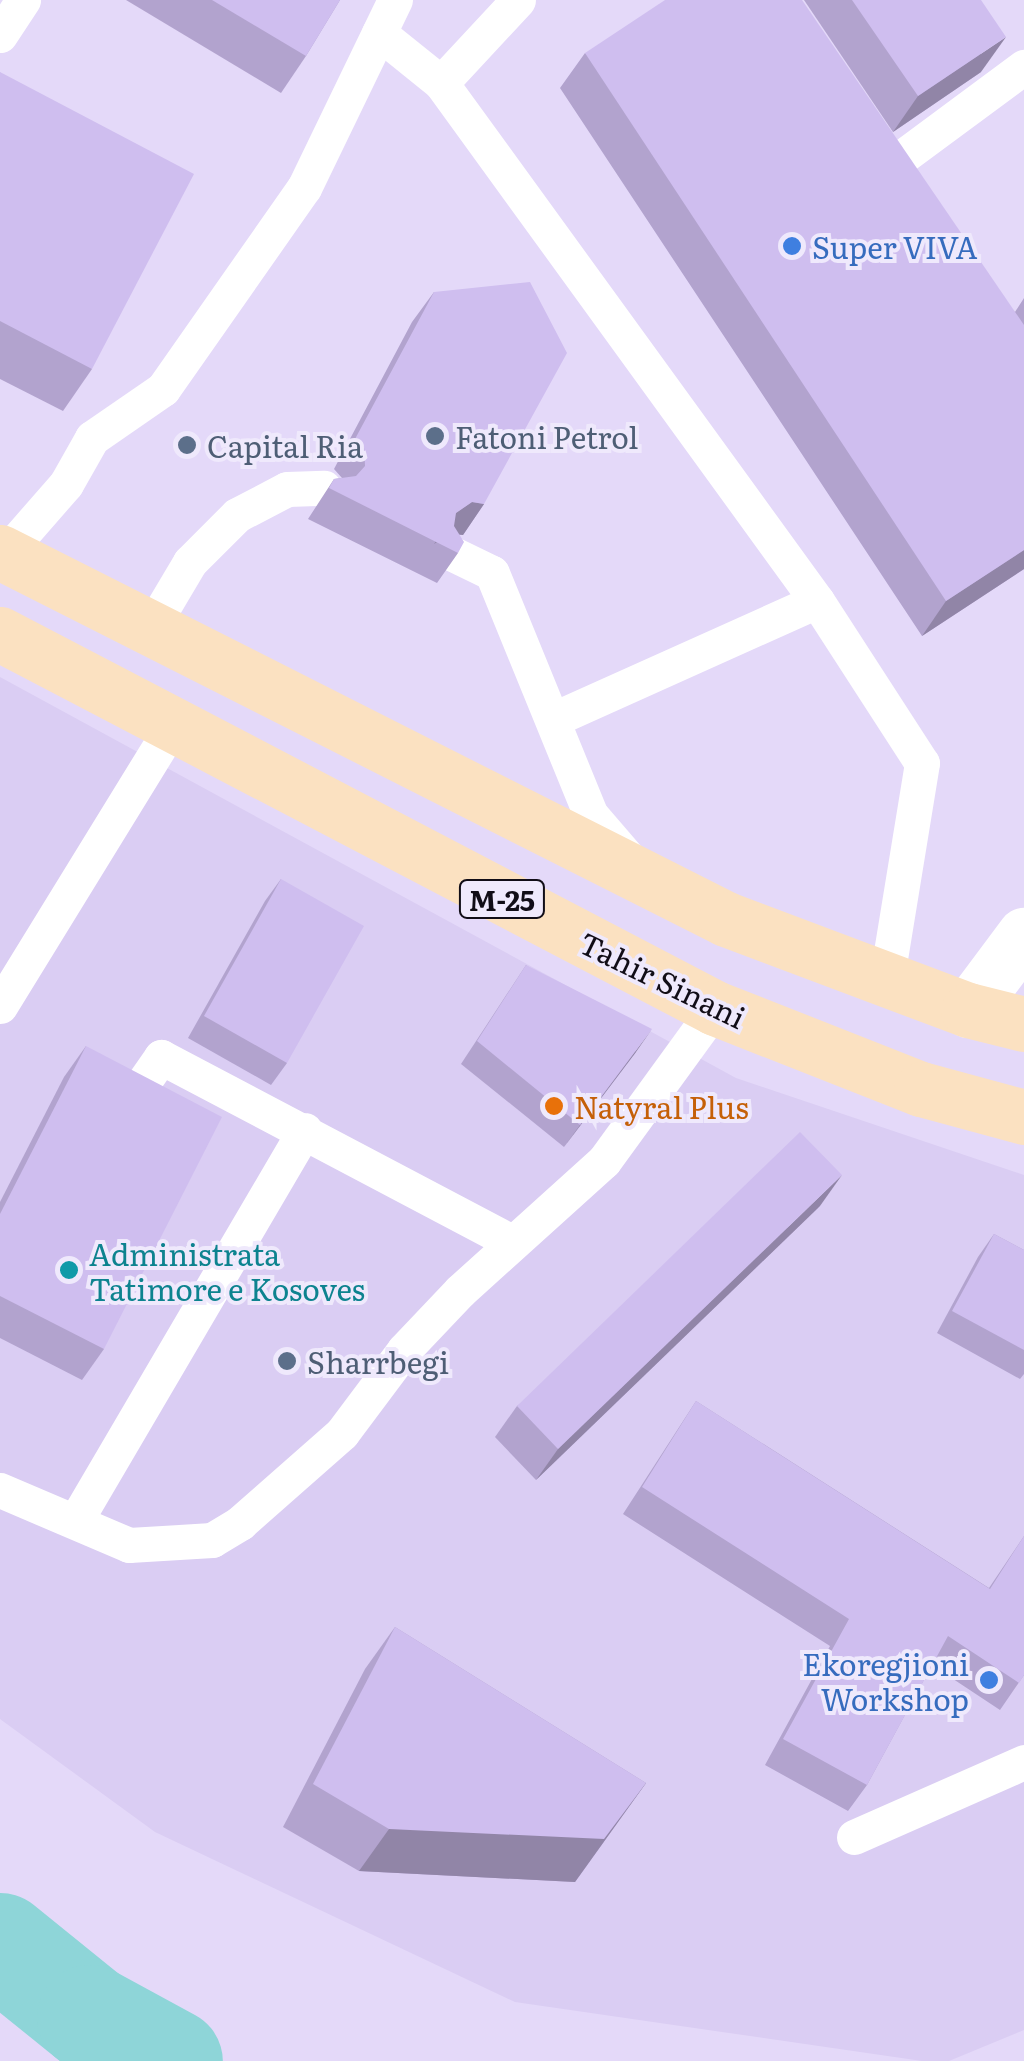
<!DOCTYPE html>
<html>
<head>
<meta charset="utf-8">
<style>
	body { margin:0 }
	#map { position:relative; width:1024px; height:2061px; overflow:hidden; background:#e4d9f9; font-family:Literata,serif }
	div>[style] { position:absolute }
	.built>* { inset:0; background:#dacdf3 }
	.river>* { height:105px; margin:-52.5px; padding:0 52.5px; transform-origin:52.5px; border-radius:52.5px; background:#8ed5d8 }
	.lane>* { height:35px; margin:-17.5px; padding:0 17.5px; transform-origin:17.5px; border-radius:17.5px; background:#fff }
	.street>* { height:55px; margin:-27.5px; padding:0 27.5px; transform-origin:27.5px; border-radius:27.5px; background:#fff }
	.primary>* { height:55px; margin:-27.5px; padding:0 27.5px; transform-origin:27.5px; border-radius:27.5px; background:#fbe1c1 }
	.wall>* { inset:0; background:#b2a3ce }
	.shaded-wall>* { inset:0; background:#9185a7 }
	.building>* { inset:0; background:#cfbeef }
	.dots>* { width:28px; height:28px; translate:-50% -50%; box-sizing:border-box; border:5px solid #efe9fc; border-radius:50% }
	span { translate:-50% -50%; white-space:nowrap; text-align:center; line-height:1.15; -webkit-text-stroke:8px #efe9fc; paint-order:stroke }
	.shield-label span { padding:2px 8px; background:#efe9fc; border:2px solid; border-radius:8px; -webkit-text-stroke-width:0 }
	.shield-label { font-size:28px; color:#110d17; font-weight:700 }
	.shop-label { font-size:30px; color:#366cbe }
	.left { translate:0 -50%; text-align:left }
	.right { translate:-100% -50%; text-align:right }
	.service-label { font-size:30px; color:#4e5e75 }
	.street-label { font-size:30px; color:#110d17 }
	.food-label { font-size:30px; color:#c56008 }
	.culture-label { font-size:30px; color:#0d838f }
</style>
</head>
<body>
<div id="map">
	<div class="built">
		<i style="clip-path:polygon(0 677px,736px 1078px,1024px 1175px,1024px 2030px,949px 2061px,922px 2061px,515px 2002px,155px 1832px,0 1719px)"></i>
	</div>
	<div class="river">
		<i style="left:0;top:1945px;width:114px;rotate:39deg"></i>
		<i style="left:89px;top:2017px;width:92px;rotate:28.5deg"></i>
	</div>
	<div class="lane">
		<i style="left:379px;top:33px;width:80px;rotate:38.9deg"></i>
		<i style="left:441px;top:83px;width:113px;rotate:-47.1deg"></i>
		<i style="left:0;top:35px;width:42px;rotate:-56.7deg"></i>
		<i style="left:441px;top:83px;width:640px;rotate:54.03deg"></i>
		<i style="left:817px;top:601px;width:193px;rotate:57.1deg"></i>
		<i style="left:922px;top:763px;width:205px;rotate:99.3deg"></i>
		<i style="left:889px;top:965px;width:15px;rotate:122deg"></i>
		<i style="left:890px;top:166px;width:167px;rotate:-36.5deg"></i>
		<i style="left:453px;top:554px;width:43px;rotate:26deg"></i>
		<i style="left:492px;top:573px;width:261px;rotate:67.8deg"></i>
		<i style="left:591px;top:815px;width:58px;rotate:49.2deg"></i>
		<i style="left:4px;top:555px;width:94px;rotate:-48.9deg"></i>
		<i style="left:66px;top:484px;width:53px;rotate:-60.5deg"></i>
		<i style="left:92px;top:438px;width:86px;rotate:-34.6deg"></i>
		<i style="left:163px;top:389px;width:246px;rotate:-55deg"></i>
		<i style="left:304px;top:188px;width:209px;rotate:-64.2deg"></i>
		<i style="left:152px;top:626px;width:74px;rotate:-59.3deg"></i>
		<i style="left:190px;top:562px;width:66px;rotate:-45deg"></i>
		<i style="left:237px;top:515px;width:56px;rotate:-27.5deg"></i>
		<i style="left:287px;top:489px;width:37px;rotate:-2deg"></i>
		<i style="left:554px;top:719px;width:288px;rotate:-24.2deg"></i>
		<i style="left:0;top:1006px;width:326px;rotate:-58.4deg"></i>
		<i style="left:136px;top:1093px;width:44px;rotate:-55.2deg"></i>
		<i style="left:161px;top:1057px;width:397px;rotate:27.8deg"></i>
		<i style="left:0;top:1490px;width:140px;rotate:23.1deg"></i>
		<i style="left:129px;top:1545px;width:83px;rotate:-3.4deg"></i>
		<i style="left:212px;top:1540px;width:33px;rotate:-31deg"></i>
		<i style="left:240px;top:1523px;width:136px;rotate:-41.4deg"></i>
		<i style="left:342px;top:1433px;width:104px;rotate:-53.2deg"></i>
		<i style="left:404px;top:1350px;width:81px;rotate:-46.5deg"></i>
		<i style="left:460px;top:1291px;width:194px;rotate:-42.1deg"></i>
		<i style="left:604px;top:1161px;width:189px;rotate:-54deg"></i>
		<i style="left:76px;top:1520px;width:452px;rotate:-59.6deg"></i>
		<i style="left:854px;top:1837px;width:186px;rotate:-23.8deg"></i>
	</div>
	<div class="street">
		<i style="left:968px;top:1010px;width:94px;rotate:-53.3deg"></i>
	</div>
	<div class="primary">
		<i style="left:0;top:552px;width:813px;rotate:26.82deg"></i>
		<i style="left:726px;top:919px;width:259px;rotate:20.6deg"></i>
		<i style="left:968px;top:1010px;width:58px;rotate:14deg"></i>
		<i style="left:0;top:634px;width:807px;rotate:27.61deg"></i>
		<i style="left:715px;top:1008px;width:221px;rotate:21.5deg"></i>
		<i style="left:921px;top:1089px;width:107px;rotate:15.2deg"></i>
	</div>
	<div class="wall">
		<i style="clip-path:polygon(126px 0,340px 0,306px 56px,281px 93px)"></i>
		<i style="clip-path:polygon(804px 0,981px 0,981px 72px,893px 132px)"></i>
		<i style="clip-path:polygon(585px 53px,1015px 312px,1024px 298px,1024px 569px,922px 636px,560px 88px)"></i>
		<i style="clip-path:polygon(0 72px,92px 369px,63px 411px,0 379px)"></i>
		<i style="clip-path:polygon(434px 292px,484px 504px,463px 535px,459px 535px,458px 553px,437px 583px,308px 519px,334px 479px,342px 478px,334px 469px,412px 322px)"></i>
		<i style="clip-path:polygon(281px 879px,287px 1063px,271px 1085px,188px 1038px,265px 901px)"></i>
		<i style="clip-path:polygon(526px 965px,636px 1052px,564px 1147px,461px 1064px)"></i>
		<i style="clip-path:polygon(86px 1046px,104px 1349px,82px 1380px,0 1338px,0 1202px,64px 1077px)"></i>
		<i style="clip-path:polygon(820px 1206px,536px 1480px,495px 1437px,517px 1406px)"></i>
		<i style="clip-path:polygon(994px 1234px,1024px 1250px,1024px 1374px,1020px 1379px,937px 1333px,978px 1257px)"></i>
		<i style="clip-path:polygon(696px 1401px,989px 1588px,1024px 1536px,1024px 1675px,1000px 1710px,932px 1665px,867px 1785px,848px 1811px,765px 1765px,830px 1646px,623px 1514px)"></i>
		<i style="clip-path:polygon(395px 1627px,646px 1783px,575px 1882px,359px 1871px,283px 1827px,365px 1669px)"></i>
	</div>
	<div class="shaded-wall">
		<i style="clip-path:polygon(1006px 37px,981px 72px,893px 132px,918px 96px)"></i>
		<i style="clip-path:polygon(472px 502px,484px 504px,463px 535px,451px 533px,434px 544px,456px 513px)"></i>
		<i style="clip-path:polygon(1024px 550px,1024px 569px,922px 636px,946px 601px)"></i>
		<i style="clip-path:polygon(652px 1029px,636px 1052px,564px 1147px,580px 1125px)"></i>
		<i style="clip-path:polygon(842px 1175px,820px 1206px,536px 1480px,558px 1449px)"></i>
		<i style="clip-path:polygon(646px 1783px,575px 1882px,359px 1871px,389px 1829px)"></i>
	</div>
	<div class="building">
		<i style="clip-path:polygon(212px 0,340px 0,306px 56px)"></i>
		<i style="clip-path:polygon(665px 0,802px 0,1024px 325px,1024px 550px,946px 601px,585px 53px)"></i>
		<i style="clip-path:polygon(852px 0,981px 0,1006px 37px,918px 96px)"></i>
		<i style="clip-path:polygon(0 72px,194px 174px,92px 369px,0 321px)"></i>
		<i style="clip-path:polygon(530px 282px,567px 353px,484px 504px,472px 502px,456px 513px,454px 526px,464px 542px,458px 553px,329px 488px,334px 479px,356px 476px,365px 466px,364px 447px,355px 439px,434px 292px)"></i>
		<i style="clip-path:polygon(281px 879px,364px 926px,287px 1063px,204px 1016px)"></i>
		<i style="clip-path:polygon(526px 965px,652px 1029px,580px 1125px,477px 1041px)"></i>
		<i style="clip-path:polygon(86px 1046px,222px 1117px,104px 1349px,0 1296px,0 1214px)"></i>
		<i style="clip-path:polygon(800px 1132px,842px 1175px,558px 1449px,517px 1406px)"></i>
		<i style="clip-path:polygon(994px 1234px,1024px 1250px,1024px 1350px,952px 1311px)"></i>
		<i style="clip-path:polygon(696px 1401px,990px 1589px,1024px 1536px,1024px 1675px,1019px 1683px,948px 1636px,867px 1785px,783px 1739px,849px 1619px,642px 1487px)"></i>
		<i style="clip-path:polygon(395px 1627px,646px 1783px,604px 1839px,389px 1829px,313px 1784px)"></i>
	</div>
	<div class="dots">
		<i style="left:792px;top:246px;background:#3f7fe0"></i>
		<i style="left:435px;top:436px;background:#5c6f8a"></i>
		<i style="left:187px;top:445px;background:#5c6f8a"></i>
		<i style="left:554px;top:1106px;background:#e8710a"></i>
		<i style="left:69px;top:1270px;background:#0f9aa8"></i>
		<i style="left:287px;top:1361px;background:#5c6f8a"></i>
		<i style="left:989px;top:1680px;background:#3f7fe0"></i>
	</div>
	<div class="shield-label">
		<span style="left:502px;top:899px">M-25</span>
	</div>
	<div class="shop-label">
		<span class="left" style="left:812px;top:246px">Super VIVA</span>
		<span class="right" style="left:969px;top:1680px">Ekoregjioni<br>Workshop</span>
	</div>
	<div class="service-label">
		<span class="left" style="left:455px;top:436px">Fatoni Petrol</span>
		<span class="left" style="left:207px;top:445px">Capital Ria</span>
		<span class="left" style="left:307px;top:1361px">Sharrbegi</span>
	</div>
	<div class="street-label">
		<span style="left:663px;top:979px;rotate:26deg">Tahir Sinani</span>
	</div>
	<div class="food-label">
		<span class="left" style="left:574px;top:1106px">Natyral Plus</span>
	</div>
	<div class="culture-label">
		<span class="left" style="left:89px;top:1270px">Administrata<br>Tatimore e Kosoves</span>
	</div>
</div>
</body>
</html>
